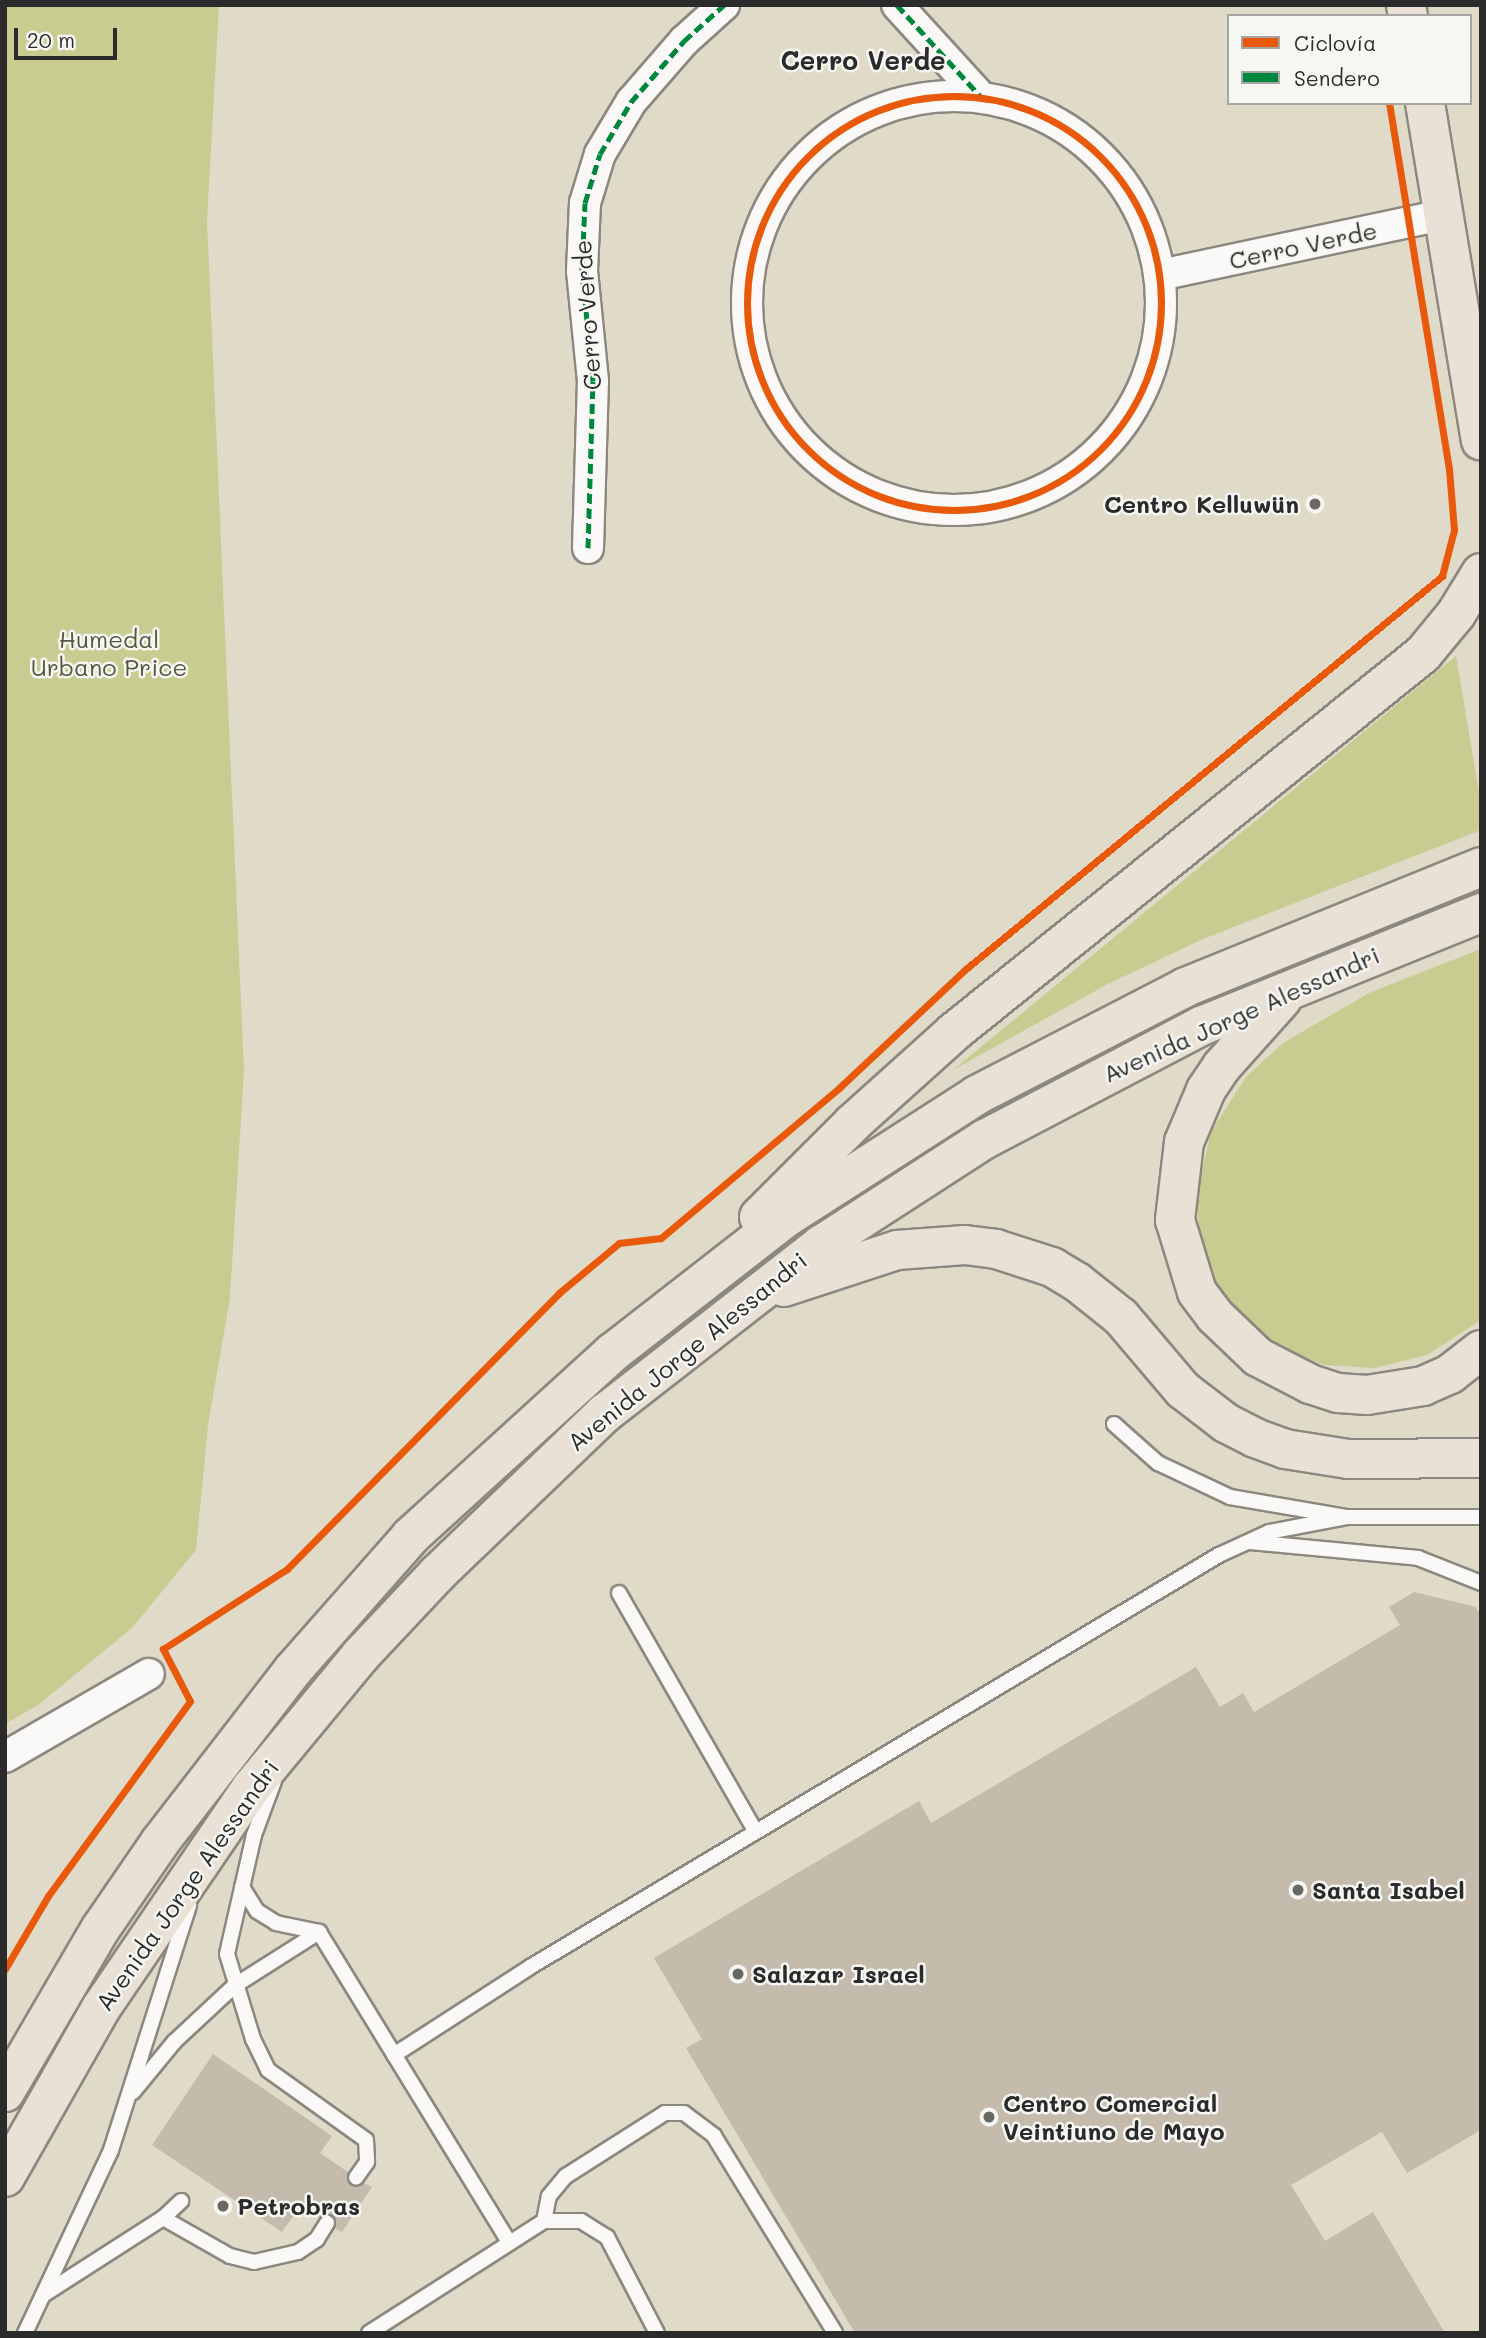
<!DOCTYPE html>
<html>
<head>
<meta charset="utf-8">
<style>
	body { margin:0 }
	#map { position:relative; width:1486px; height:2338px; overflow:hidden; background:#e0dac8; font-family:Mali,sans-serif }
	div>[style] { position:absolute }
	.green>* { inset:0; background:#c8cc90 }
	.building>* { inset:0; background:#c5bbad }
	.roads { filter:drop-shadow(2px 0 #8b887f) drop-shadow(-2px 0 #8b887f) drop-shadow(0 2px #8b887f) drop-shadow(0 -2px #8b887f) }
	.lane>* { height:14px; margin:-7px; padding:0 7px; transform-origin:7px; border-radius:7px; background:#faf9f7 }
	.street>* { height:30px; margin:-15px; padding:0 15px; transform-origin:15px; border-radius:15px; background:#faf9f7 }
	.street>.ring { margin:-15px; padding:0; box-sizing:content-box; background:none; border:30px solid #faf9f7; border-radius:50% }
	.primary>* { height:38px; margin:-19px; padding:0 19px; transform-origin:19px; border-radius:19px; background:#e9e1d5 }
	.highway>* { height:38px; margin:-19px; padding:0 19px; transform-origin:19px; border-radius:19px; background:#e9e1d5 }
	.quiet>* { height:5px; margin-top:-2.5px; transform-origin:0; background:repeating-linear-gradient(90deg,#00873e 0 10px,transparent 0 15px) }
	.cycleway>* { height:7px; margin:-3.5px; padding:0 3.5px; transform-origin:3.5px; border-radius:3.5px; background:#e8590c }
	.cycleway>.ring { margin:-3.5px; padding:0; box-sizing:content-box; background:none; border:7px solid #e8590c; border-radius:50% }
	.dots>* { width:19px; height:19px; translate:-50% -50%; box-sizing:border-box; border:4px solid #f6f6f2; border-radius:50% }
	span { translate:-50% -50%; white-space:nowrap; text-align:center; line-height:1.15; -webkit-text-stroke:5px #f6f6f2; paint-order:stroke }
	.street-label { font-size:24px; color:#2b2b2b }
	.poi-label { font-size:24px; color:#2b2b2b; font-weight:700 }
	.right { translate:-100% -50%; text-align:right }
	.left { translate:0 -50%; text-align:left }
	.park-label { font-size:24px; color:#54583c }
	.neighbourhood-label { font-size:26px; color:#2b2b2b; font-weight:700 }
	.frame { position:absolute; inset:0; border:7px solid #2b2b2b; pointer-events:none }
	.legend { position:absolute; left:1227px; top:14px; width:245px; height:91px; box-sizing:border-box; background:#f6f6f2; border:2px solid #a5a5a2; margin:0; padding:9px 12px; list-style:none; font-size:21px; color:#2b2b2b }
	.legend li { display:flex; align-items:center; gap:14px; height:35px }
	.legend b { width:35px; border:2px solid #a5a5a2 }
	.scale { position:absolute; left:14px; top:28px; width:103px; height:32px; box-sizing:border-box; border:4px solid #2b2b2b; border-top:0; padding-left:9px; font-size:21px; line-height:24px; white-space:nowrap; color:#2b2b2b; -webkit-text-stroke:5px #f6f6f2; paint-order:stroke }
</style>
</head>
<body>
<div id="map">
	<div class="green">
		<i style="clip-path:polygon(5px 5px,219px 5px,207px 220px,244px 1071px,230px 1298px,208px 1425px,196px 1550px,132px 1628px,38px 1705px,5px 1724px)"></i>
		<i style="clip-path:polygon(1456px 656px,1481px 804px,1481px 830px,1203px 939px,1108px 984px,953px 1070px)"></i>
		<i style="clip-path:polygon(1481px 949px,1481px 1320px,1427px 1355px,1375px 1368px,1324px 1365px,1277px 1347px,1256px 1332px,1221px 1294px,1201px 1247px,1196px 1196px,1211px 1132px,1246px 1077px,1283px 1043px,1369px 993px)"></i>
	</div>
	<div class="building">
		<i style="clip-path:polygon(1414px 1592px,1476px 1607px,1481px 1616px,1481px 2130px,1407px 2173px,1382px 2132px,1291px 2185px,1325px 2241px,1373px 2212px,1445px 2333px,855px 2333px,686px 2048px,702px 2039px,654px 1958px,919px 1801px,931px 1823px,1196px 1667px,1220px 1707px,1243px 1693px,1254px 1712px,1400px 1625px,1389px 1607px)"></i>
		<i style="clip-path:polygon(213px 2054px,332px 2136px,320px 2153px,348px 2172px,351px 2186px,364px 2183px,372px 2187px,342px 2232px,335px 2228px,331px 2215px,319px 2217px,299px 2208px,282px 2232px,152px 2145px)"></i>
	</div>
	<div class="roads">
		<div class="lane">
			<i style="left:1114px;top:1424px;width:59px;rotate:41.6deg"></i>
			<i style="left:1158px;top:1463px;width:80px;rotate:25.3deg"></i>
			<i style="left:1230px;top:1497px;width:119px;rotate:9.7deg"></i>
			<i style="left:1347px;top:1517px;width:134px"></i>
			<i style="left:1250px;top:1542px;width:169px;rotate:5.4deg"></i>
			<i style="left:1418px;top:1558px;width:68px;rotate:21.6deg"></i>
			<i style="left:619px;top:1593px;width:275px;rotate:60.2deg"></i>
			<i style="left:274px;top:1781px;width:58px;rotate:110.3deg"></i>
			<i style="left:254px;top:1835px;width:122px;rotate:102.8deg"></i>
			<i style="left:227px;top:1954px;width:89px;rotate:73deg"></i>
			<i style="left:253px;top:2039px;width:34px;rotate:64deg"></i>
			<i style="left:268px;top:2070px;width:120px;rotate:35.5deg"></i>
			<i style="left:366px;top:2140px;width:22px;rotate:87deg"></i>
			<i style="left:367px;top:2162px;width:19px;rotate:125deg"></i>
			<i style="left:242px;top:1887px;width:28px;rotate:58deg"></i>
			<i style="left:257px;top:1911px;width:22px;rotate:32deg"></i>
			<i style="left:276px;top:1923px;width:44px;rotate:11.8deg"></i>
			<i style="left:319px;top:1932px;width:364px;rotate:58.5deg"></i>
			<i style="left:394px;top:2055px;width:162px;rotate:-32.9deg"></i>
			<i style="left:530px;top:1967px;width:803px;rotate:-30.88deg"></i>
			<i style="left:1219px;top:1555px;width:55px;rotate:-24.7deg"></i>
			<i style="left:1269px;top:1532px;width:79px;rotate:-10.9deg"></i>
			<i style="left:133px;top:2092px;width:65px;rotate:-50.6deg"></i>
			<i style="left:174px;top:2042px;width:82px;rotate:-43deg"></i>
			<i style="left:234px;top:1986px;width:101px;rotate:-32.4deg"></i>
			<i style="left:163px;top:2218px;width:77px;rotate:29.6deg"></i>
			<i style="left:230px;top:2256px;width:25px;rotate:14deg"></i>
			<i style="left:254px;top:2262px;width:45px;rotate:-12.8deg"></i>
			<i style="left:298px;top:2252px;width:23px;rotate:-34deg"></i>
			<i style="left:317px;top:2239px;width:19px;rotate:-58deg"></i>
			<i style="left:544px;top:2221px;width:25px;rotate:-79deg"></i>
			<i style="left:549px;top:2196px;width:26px;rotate:-50deg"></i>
			<i style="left:566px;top:2176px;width:117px;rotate:-32.5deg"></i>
			<i style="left:665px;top:2113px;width:19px"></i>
			<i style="left:684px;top:2113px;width:38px;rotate:37deg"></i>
			<i style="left:714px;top:2136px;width:231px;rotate:58.4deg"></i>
			<i style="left:43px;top:2295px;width:143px;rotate:-32.7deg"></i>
			<i style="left:163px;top:2218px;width:25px;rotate:-43deg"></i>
			<i style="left:25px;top:2333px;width:202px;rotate:-64.8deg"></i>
			<i style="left:111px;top:2150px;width:257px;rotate:-72.3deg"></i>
			<i style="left:369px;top:2333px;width:208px;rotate:-32.6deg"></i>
			<i style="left:544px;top:2221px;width:37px"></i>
			<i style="left:581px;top:2221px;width:31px;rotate:32deg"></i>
			<i style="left:607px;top:2237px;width:108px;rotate:62.5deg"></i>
		</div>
		<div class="street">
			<i style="left:897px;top:5px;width:125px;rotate:47.6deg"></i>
			<i class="ring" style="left:747px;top:96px;width:384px;height:384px"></i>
			<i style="left:1160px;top:275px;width:292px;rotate:-12deg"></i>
			<i style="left:588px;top:548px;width:167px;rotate:-88.3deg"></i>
			<i style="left:593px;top:381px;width:111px;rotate:-95.7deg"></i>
			<i style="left:582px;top:271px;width:68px;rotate:-87.5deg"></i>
			<i style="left:585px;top:203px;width:51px;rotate:-73deg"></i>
			<i style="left:600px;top:154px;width:61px;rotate:-59.2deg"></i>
			<i style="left:631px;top:102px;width:81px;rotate:-49deg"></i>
			<i style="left:684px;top:41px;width:54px;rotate:-42deg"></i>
			<i style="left:5px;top:1757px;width:166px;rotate:-30deg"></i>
		</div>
		<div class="primary">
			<i style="left:1406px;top:5px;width:11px;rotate:80deg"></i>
			<i style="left:1425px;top:103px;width:342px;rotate:80.6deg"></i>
		</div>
		<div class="highway">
			<i style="left:1282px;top:999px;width:90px;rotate:131.8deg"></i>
			<i style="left:1222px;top:1066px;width:29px;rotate:124deg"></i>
			<i style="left:1206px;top:1090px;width:56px;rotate:112.9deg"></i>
			<i style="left:1184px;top:1142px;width:79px;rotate:96.6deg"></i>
			<i style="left:1175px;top:1220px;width:75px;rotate:73deg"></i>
			<i style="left:1197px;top:1292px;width:30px;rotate:53deg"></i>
			<i style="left:1215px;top:1316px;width:59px;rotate:43.6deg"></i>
			<i style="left:1258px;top:1357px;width:59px;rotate:27.4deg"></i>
			<i style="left:1310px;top:1384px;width:29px;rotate:18deg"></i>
			<i style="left:1338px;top:1393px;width:29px;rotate:4deg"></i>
			<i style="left:1367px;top:1395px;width:57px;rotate:-9.1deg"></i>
			<i style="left:1423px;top:1386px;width:30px;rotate:-24deg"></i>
			<i style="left:1450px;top:1374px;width:39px;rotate:-38deg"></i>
			<i style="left:759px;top:1217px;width:133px;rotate:-45deg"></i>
			<i style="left:853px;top:1123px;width:136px;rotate:-42deg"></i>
			<i style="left:954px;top:1032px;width:602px;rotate:-38.87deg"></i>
			<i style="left:1423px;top:654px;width:52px;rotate:-50.5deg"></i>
			<i style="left:1456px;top:614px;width:48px;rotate:-58.6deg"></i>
			<i style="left:784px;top:1287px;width:119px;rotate:-18.1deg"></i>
			<i style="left:897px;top:1250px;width:68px;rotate:-4.2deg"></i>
			<i style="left:965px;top:1245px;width:31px;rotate:7deg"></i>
			<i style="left:996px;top:1249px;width:59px;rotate:17.8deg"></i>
			<i style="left:1052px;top:1267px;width:29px;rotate:31deg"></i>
			<i style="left:1077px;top:1282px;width:56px;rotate:38.5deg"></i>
			<i style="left:1121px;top:1317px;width:96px;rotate:49.7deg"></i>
			<i style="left:1183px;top:1390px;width:54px;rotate:37.5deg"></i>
			<i style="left:1226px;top:1423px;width:33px;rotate:27deg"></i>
			<i style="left:1255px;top:1438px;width:32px;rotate:20deg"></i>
			<i style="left:1285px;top:1449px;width:64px;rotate:9deg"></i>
			<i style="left:1348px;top:1459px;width:133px;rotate:-0.4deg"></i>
			<i style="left:5px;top:2092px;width:190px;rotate:-59.7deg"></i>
			<i style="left:101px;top:1928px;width:104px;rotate:-55.5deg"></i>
			<i style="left:160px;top:1842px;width:217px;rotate:-52.3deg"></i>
			<i style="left:293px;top:1670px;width:179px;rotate:-48.6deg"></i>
			<i style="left:411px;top:1536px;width:272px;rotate:-42.3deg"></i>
			<i style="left:612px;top:1353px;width:222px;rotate:-37.9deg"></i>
			<i style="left:787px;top:1217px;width:226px;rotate:-32.7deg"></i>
			<i style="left:977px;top:1095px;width:235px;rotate:-27.3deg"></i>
			<i style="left:1186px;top:987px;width:318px;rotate:-22.1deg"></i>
			<i style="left:5px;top:2177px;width:194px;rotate:-60.4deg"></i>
			<i style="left:101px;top:2008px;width:266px;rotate:-55.7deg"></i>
			<i style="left:251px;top:1788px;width:173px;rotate:-50.4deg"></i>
			<i style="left:361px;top:1655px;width:111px;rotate:-46.8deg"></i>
			<i style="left:437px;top:1574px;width:233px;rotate:-43.8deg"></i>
			<i style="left:605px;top:1413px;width:274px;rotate:-37.9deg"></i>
			<i style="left:821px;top:1245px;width:195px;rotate:-32.9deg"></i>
			<i style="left:985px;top:1139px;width:244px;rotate:-27.6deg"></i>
			<i style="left:1201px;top:1026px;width:302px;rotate:-22deg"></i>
		</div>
	</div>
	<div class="quiet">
		<i style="left:897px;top:5px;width:125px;rotate:47.6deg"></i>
		<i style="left:588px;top:548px;width:167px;rotate:-88.3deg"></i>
		<i style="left:593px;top:381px;width:111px;rotate:-95.7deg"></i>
		<i style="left:582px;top:271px;width:68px;rotate:-87.5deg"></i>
		<i style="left:585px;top:203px;width:51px;rotate:-73deg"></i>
		<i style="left:600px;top:154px;width:61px;rotate:-59.2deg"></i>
		<i style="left:631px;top:102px;width:81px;rotate:-49deg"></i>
		<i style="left:684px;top:41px;width:54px;rotate:-42deg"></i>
	</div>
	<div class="cycleway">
		<i class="ring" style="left:747px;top:96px;width:407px;height:407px"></i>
		<i style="left:5px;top:1969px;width:85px;rotate:-59.5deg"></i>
		<i style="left:48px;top:1896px;width:241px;rotate:-53.9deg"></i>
		<i style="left:190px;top:1701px;width:59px;rotate:-117.4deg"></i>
		<i style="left:163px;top:1649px;width:148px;rotate:-32.8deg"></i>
		<i style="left:287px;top:1569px;width:388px;rotate:-45.4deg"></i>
		<i style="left:559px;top:1293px;width:78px;rotate:-39.8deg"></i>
		<i style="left:619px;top:1243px;width:42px;rotate:-6.8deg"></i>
		<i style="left:661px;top:1238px;width:233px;rotate:-40.1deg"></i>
		<i style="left:839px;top:1088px;width:175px;rotate:-43.2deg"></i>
		<i style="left:967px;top:968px;width:616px;rotate:-39.53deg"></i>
		<i style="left:1442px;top:576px;width:48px;rotate:-75.4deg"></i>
		<i style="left:1454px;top:530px;width:61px;rotate:-94.7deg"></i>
		<i style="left:1449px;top:469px;width:371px;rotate:-99.3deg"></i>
	</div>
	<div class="dots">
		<i style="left:1315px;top:504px;background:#6a6862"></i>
		<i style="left:1298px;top:1890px;background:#6a6862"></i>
		<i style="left:738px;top:1974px;background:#6a6862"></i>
		<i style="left:989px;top:2117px;background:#6a6862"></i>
		<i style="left:223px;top:2206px;background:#6a6862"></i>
	</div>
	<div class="street-label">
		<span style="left:1303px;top:245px;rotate:-12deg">Cerro Verde</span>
		<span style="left:587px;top:315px;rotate:-94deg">Cerro Verde</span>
		<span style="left:1241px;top:1014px;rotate:-24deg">Avenida Jorge Alessandri</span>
		<span style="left:687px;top:1351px;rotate:-39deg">Avenida Jorge Alessandri</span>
		<span style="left:187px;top:1885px;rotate:-55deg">Avenida Jorge Alessandri</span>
	</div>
	<div class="poi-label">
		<span class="right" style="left:1299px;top:504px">Centro Kelluwün</span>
		<span class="left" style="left:1312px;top:1890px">Santa Isabel</span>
		<span class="left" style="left:752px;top:1974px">Salazar Israel</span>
		<span class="left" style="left:1003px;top:2117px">Centro Comercial<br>Veintiuno de Mayo</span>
		<span class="left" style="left:237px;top:2206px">Petrobras</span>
	</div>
	<div class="park-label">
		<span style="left:109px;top:653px">Humedal<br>Urbano Price</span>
	</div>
	<div class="neighbourhood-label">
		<span style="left:863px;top:61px">Cerro Verde</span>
	</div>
	<div class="frame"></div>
	<ul class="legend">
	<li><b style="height:9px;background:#e8590c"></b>Ciclovía</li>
	<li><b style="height:9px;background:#00873e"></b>Sendero</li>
	</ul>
	<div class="scale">20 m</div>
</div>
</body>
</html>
